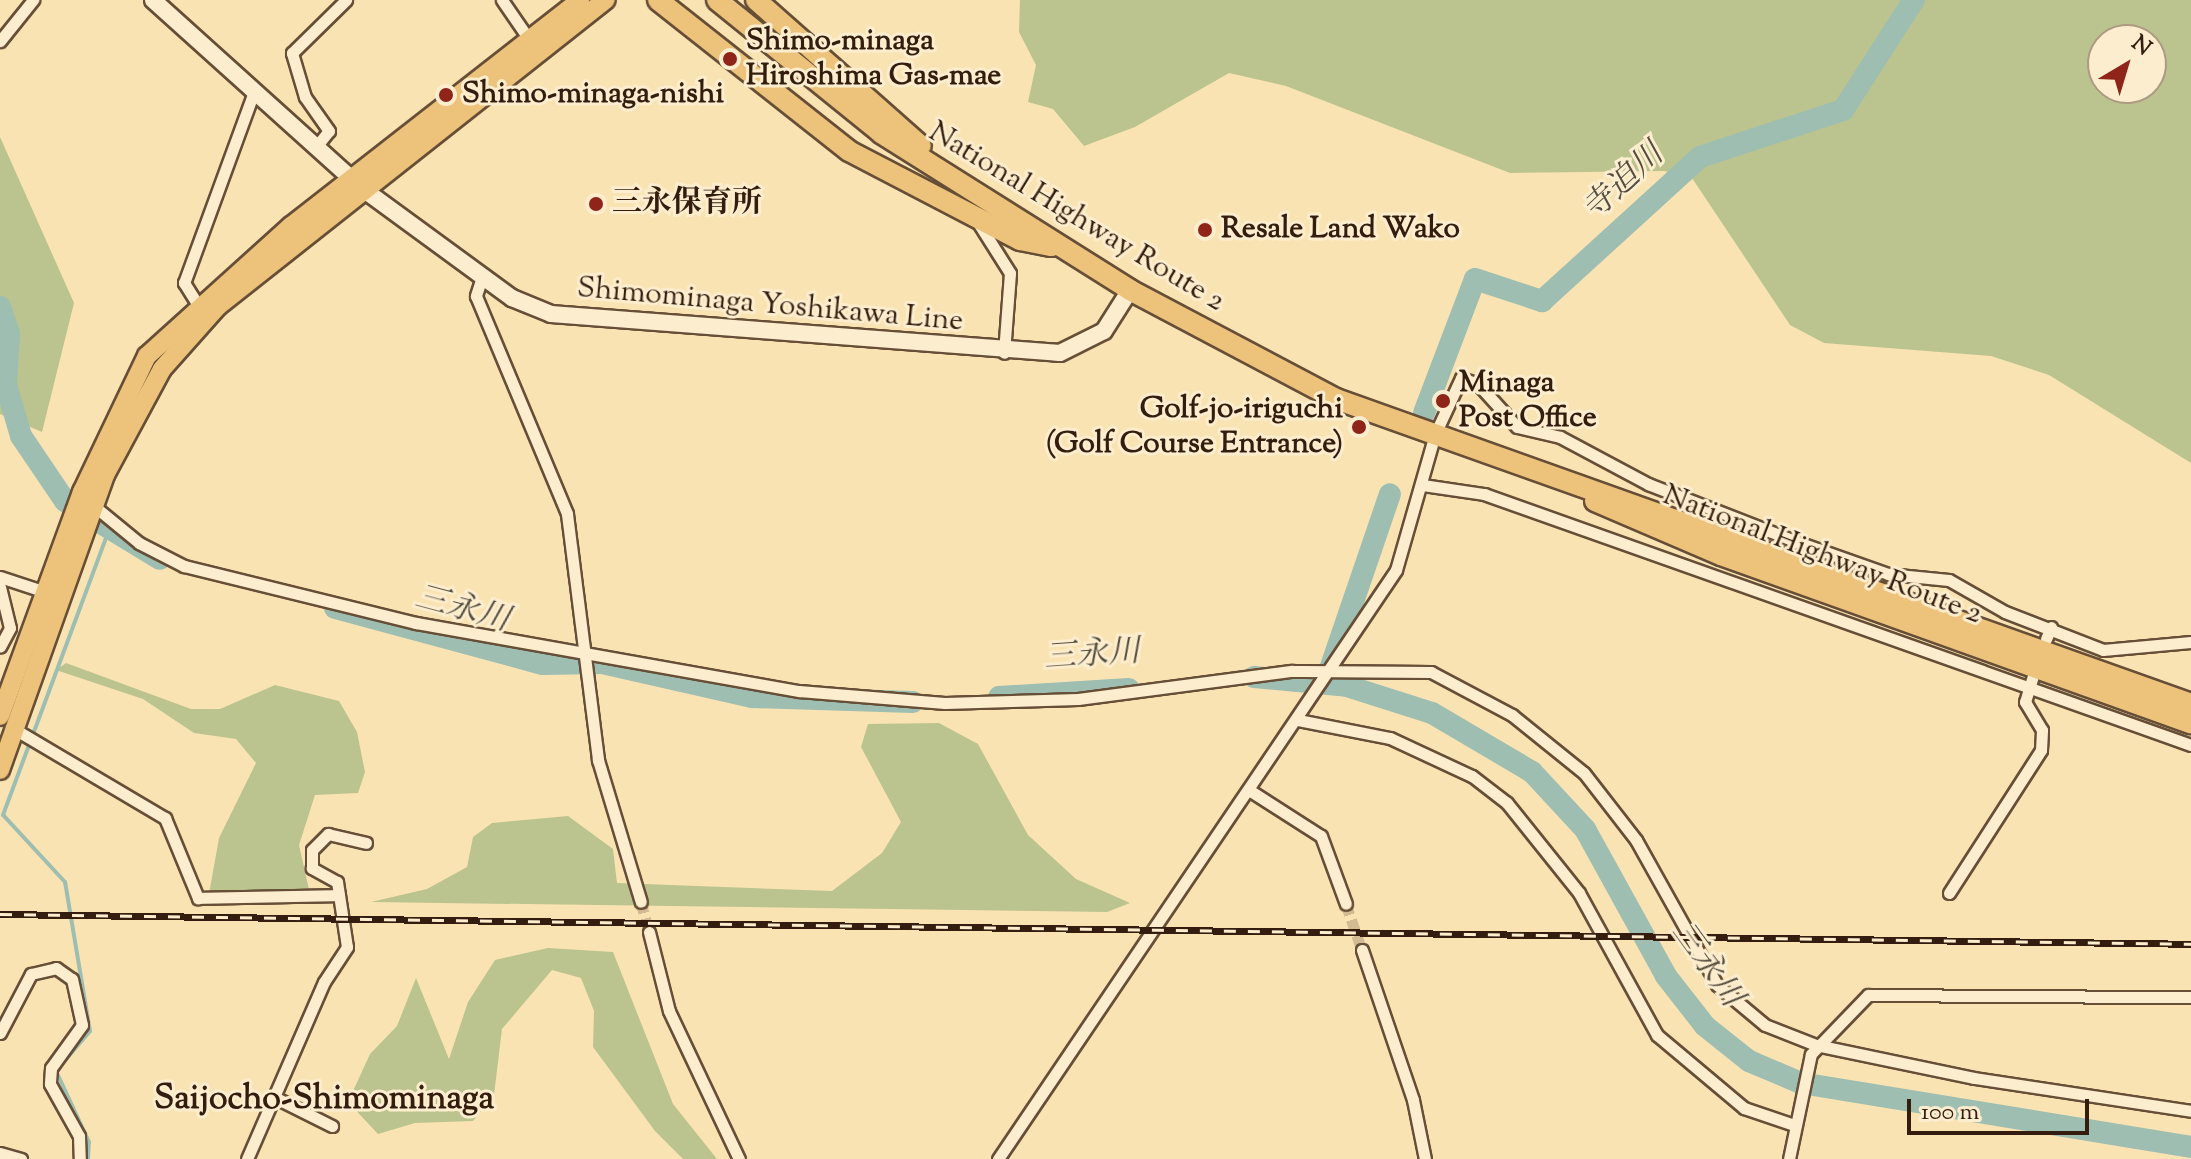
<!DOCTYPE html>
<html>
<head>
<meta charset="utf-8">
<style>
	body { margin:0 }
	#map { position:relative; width:2191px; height:1159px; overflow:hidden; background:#fae3b3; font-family:"Sorts Mill Goudy","Noto Serif JP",serif }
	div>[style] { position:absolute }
	.green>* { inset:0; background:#bbc48e }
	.stream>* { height:4px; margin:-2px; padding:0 2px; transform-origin:2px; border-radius:2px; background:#9ebeb1 }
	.river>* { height:22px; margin:-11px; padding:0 11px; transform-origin:11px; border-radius:11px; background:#9ebeb1 }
	.street-tunnel>* { height:11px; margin-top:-5.5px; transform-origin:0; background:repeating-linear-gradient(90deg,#d2bb92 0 11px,transparent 0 16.5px) }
	.roads { filter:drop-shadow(2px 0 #664e37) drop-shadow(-2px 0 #664e37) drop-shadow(0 2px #664e37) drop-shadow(0 -2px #664e37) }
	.street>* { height:11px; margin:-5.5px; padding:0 5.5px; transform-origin:5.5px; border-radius:5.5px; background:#fcedce }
	.secondary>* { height:16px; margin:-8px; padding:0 8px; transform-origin:8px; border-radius:8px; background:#fcedce }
	.primary>* { height:18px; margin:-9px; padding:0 9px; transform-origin:9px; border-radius:9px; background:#edc27a }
	.highway>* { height:20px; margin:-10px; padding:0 10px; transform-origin:10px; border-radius:10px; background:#edc27a }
	.rail>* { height:7px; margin-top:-3.5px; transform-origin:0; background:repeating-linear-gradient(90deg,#fcedce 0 12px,#341d0e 0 24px); box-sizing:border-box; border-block:2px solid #341d0e }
	.dots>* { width:22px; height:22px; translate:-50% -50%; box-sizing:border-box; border:4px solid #fcedce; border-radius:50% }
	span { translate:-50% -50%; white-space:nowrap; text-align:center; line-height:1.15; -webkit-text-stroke:6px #fcedce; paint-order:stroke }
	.poi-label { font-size:30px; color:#341d0e; font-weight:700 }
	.left { translate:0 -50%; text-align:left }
	.right { translate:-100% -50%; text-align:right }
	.street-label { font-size:30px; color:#341d0e }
	.water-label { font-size:32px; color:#544d3f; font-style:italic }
	.quarter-label { font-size:34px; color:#341d0e; font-weight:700 }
	.north { position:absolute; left:2087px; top:24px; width:80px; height:80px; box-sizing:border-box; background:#fcedce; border:2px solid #ac9a81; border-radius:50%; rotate:38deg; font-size:22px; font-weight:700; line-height:32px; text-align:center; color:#341d0e }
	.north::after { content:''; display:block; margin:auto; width:28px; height:36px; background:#8f2418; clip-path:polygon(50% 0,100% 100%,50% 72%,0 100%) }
	.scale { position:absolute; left:1907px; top:1099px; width:182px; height:36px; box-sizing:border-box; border:4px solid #341d0e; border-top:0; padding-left:10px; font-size:24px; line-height:28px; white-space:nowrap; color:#341d0e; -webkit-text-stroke:6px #fcedce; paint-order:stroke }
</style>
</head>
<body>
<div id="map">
	<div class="green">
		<i style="clip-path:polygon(evenodd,1020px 0,2191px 0,2191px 463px,2049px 375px,1991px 356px,1824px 343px,1790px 325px,1692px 178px,1664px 171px,1510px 173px,1286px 86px,1229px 73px,1135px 127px,1084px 146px,1053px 109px,1028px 102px,1036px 65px,1019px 32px,1020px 0,2103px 40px,2151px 40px,2151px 88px,2103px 88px,2103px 40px)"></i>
		<i style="clip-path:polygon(0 137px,74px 303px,42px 432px,0 414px)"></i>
		<i style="clip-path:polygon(66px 663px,191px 709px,220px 709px,275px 685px,339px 701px,357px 732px,365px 772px,358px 793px,315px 795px,299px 845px,310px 894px,209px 894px,219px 838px,256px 763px,236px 739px,194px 733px,143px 699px,56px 670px)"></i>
		<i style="clip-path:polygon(939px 723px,978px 744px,1028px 835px,1076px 879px,1130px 903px,1107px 912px,371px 902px,427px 889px,467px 867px,473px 837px,492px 823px,568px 816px,613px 849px,617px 883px,832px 891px,882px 853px,901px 822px,861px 747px,868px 724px)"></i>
		<i style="clip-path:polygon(548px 948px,613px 952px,673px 1104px,717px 1159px,683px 1159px,655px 1131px,593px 1047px,594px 1011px,581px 978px,552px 970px,502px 1029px,494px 1095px,473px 1121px,415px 1123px,378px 1134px,348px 1102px,370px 1054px,397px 1026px,416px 978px,449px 1059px,468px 1002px,495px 960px)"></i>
	</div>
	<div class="stream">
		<i style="left:88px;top:1159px;width:17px;rotate:-87deg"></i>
		<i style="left:89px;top:1142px;width:78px;rotate:-114.9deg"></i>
		<i style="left:56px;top:1071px;width:52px;rotate:-49.6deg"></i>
		<i style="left:90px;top:1031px;width:151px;rotate:-99.5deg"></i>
		<i style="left:65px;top:882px;width:91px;rotate:-132.8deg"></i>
		<i style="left:3px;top:815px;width:301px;rotate:-69.6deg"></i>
	</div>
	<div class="river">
		<i style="left:0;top:307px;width:28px;rotate:71deg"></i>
		<i style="left:9px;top:333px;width:52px;rotate:93.3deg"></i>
		<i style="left:6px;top:385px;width:53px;rotate:73.6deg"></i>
		<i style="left:21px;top:436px;width:78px;rotate:55.9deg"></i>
		<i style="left:65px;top:501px;width:111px;rotate:31.4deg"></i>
		<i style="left:1424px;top:413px;width:143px;rotate:-69.2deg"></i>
		<i style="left:1475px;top:279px;width:71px;rotate:18.2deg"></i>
		<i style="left:1542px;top:301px;width:214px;rotate:-42.3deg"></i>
		<i style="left:1700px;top:157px;width:151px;rotate:-18.2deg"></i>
		<i style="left:1843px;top:110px;width:131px;rotate:-57.2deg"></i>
		<i style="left:335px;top:608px;width:215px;rotate:15.1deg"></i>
		<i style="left:543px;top:664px;width:59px;rotate:-1deg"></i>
		<i style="left:602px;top:663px;width:154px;rotate:12.8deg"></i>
		<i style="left:752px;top:697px;width:161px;rotate:1.8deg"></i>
		<i style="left:1328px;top:675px;width:191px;rotate:-71.1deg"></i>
		<i style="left:1254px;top:677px;width:93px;rotate:5.5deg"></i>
		<i style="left:1347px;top:686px;width:89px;rotate:17.6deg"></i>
		<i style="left:1432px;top:713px;width:116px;rotate:30.5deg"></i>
		<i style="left:1532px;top:772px;width:78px;rotate:47.1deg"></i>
		<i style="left:1585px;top:829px;width:168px;rotate:61.1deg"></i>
		<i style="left:1666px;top:976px;width:63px;rotate:52deg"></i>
		<i style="left:1705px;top:1026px;width:56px;rotate:38.5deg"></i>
		<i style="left:1749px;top:1061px;width:56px;rotate:22.9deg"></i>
		<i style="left:1801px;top:1083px;width:395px;rotate:9.3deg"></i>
		<i style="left:999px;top:697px;width:130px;rotate:-3.5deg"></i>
	</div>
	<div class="street-tunnel">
		<i style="left:641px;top:902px;width:31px;rotate:75deg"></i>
		<i style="left:1346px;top:904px;width:49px;rotate:70.8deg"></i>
	</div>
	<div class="roads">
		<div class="street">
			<i style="left:502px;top:0;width:51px;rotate:55.4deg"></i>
			<i style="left:0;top:41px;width:53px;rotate:-51.2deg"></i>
			<i style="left:315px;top:148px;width:22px;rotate:-51deg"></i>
			<i style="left:329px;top:131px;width:42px;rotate:-125.2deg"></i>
			<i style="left:305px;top:97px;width:46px;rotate:-106.5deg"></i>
			<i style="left:292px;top:53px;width:76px;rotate:-44.5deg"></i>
			<i style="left:979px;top:224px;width:58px;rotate:57.7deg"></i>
			<i style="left:1010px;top:273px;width:80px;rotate:94.3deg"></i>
			<i style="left:482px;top:277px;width:20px;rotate:108deg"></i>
			<i style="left:476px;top:296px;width:236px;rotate:67.3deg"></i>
			<i style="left:567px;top:514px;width:248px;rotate:82.8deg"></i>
			<i style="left:598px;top:760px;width:148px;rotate:73.2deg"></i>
			<i style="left:203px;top:313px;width:36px;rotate:-122deg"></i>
			<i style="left:184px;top:283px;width:203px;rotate:-69.9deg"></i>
			<i style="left:1423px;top:485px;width:62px;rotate:8.4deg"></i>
			<i style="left:1484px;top:494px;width:750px;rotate:19.55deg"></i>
			<i style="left:94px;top:506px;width:58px;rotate:39.4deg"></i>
			<i style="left:139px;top:543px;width:51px;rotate:27.1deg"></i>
			<i style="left:184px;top:566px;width:239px;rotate:13.8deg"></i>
			<i style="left:416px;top:623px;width:389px;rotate:10.1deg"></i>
			<i style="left:799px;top:691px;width:146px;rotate:4.7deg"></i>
			<i style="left:945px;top:703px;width:133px;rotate:-1.7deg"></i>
			<i style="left:1078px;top:699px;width:216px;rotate:-7.5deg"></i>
			<i style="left:1292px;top:671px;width:139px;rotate:0.4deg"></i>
			<i style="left:1431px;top:672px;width:92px;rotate:28deg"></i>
			<i style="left:1512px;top:715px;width:92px;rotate:38.9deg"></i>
			<i style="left:1584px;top:773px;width:85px;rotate:52.2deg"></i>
			<i style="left:1636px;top:840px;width:166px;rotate:60.8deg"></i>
			<i style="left:1717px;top:985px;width:62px;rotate:39.8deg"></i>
			<i style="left:1765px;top:1025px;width:55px;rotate:21.4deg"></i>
			<i style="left:1816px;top:1045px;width:161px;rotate:11.8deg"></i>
			<i style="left:1974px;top:1078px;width:219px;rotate:8.6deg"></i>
			<i style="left:0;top:577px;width:52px;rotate:18.1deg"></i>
			<i style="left:0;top:587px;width:42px;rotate:76.3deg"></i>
			<i style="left:10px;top:628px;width:21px;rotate:118deg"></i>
			<i style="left:2046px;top:639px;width:13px;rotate:-67deg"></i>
			<i style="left:1298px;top:720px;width:94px;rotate:11.1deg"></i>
			<i style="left:1390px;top:738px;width:90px;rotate:24.9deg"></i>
			<i style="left:1472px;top:776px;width:44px;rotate:37.6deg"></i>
			<i style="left:1507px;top:803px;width:115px;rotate:51.3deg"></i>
			<i style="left:1579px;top:893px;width:162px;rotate:61.2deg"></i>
			<i style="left:1657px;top:1035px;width:114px;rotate:40deg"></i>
			<i style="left:1744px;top:1108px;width:53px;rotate:18.8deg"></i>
			<i style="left:11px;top:727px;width:179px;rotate:30.6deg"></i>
			<i style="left:165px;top:818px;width:87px;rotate:67.6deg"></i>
			<i style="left:198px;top:898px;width:141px;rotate:-1.2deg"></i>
			<i style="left:1249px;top:790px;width:85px;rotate:32.6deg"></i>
			<i style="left:1321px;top:836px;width:72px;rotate:69.8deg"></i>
			<i style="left:1949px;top:893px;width:170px;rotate:-57.2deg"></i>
			<i style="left:2041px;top:750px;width:20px;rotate:-87deg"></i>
			<i style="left:2042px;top:730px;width:33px;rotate:-121deg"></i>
			<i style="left:2025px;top:702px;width:27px;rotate:-73deg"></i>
			<i style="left:649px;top:932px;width:81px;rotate:75.8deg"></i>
			<i style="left:669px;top:1011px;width:164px;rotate:64.7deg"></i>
			<i style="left:1362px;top:950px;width:158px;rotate:71.2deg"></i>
			<i style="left:1413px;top:1100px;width:60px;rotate:78.5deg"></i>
			<i style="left:0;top:1033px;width:67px;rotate:-62.3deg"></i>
			<i style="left:31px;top:974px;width:26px;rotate:-13deg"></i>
			<i style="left:56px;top:968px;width:19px;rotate:35deg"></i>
			<i style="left:72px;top:979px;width:47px;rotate:77.7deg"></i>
			<i style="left:82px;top:1025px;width:53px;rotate:125.8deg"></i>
			<i style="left:51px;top:1068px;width:16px;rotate:94deg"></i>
			<i style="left:50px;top:1084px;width:60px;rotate:60.9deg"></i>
			<i style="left:79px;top:1136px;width:23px;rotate:88deg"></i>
			<i style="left:274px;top:1097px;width:65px;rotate:26.6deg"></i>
			<i style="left:0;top:1153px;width:22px;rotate:16deg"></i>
			<i style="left:247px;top:1159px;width:193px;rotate:-66.5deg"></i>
			<i style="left:324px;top:982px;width:42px;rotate:-56.7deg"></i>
			<i style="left:347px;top:947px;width:66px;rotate:-98.7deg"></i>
			<i style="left:337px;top:882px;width:29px;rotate:-151deg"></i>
			<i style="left:312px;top:868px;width:18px;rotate:-90deg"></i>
			<i style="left:312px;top:850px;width:23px;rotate:-45deg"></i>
			<i style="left:328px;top:834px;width:39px;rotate:13deg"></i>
			<i style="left:998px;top:1159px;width:711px;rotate:-55.95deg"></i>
			<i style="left:1396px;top:570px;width:141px;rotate:-74deg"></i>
			<i style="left:1435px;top:434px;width:62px;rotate:-65.1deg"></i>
			<i style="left:1461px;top:378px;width:18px;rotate:19deg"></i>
			<i style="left:1478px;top:384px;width:58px;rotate:47.8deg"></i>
			<i style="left:1517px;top:427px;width:44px;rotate:13.1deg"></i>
			<i style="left:1560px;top:437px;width:100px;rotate:28.1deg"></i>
			<i style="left:1648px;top:484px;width:166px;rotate:21.2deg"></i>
			<i style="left:1803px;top:544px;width:90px;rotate:19.4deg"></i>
			<i style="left:1888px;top:574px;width:61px;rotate:5.6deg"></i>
			<i style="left:1949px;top:580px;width:64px;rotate:29.7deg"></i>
			<i style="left:2005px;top:612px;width:105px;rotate:21.2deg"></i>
			<i style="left:2103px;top:650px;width:88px;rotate:-5.2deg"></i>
			<i style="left:1789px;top:1159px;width:107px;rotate:-78.2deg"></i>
			<i style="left:1811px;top:1054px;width:82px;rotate:-46deg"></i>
			<i style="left:1868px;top:995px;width:323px;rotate:0.4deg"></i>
		</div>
		<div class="secondary">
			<i style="left:153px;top:0;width:283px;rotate:42deg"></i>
			<i style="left:363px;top:189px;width:185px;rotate:36.2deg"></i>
			<i style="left:512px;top:298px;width:42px;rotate:22.3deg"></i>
			<i style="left:551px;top:314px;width:510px;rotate:4.38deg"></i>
			<i style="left:1060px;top:353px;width:49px;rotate:-26.6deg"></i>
			<i style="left:1104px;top:331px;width:49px;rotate:-57.6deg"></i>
		</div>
		<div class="primary">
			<i style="left:0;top:716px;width:239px;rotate:-69.9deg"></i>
			<i style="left:82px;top:492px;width:151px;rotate:-64.5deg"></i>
			<i style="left:147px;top:356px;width:194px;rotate:-42.1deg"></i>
			<i style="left:291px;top:226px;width:367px;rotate:-38deg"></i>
			<i style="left:0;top:770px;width:313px;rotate:-70.4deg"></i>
			<i style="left:105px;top:475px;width:120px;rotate:-61.7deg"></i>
			<i style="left:162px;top:369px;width:84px;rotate:-48.4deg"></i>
			<i style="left:218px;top:306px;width:494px;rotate:-38.3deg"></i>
		</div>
		<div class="highway">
			<i style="left:658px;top:0;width:243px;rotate:38.3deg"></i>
			<i style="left:849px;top:151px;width:193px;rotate:27.5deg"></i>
			<i style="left:1020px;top:240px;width:32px;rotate:11deg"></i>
			<i style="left:717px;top:0;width:211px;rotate:39deg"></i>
			<i style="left:881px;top:133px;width:294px;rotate:32.2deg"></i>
			<i style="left:1130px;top:290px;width:233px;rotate:27.9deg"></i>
			<i style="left:1336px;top:399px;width:908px;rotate:19.63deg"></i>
			<i style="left:756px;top:0;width:220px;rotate:41.5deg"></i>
			<i style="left:1595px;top:501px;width:137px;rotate:23.2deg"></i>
			<i style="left:1721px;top:555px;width:499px;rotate:19.7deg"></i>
		</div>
	</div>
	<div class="rail">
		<i style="left:0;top:914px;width:2191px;rotate:0.78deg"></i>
	</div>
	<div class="dots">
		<i style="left:730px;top:59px;background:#8f2418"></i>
		<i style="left:446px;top:95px;background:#8f2418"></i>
		<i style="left:596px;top:204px;background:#8f2418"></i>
		<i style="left:1205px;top:230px;background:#8f2418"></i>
		<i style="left:1443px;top:401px;background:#8f2418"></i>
		<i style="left:1359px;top:427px;background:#8f2418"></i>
	</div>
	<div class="poi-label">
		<span class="left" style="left:746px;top:59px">Shimo-minaga<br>Hiroshima Gas-mae</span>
		<span class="left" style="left:462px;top:95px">Shimo-minaga-nishi</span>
		<span class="left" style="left:612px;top:204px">三永保育所</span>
		<span class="left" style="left:1221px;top:230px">Resale Land Wako</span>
		<span class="left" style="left:1459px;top:401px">Minaga<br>Post Office</span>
		<span class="right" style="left:1343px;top:427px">Golf-jo-iriguchi<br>(Golf Course Entrance)</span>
	</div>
	<div class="street-label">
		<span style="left:1076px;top:218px;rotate:31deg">National Highway Route 2</span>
		<span style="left:770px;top:306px;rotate:5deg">Shimominaga Yoshikawa Line</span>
		<span style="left:1822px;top:556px;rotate:21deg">National Highway Route 2</span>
	</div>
	<div class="water-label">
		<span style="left:1624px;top:183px;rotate:-43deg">寺迫川</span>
		<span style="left:462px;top:610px;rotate:15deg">三永川</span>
		<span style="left:1092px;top:656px;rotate:-4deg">三永川</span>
		<span style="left:1706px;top:965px;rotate:54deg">三永川</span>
	</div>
	<div class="quarter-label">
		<span style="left:324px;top:1100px">Saijocho-Shimominaga</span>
	</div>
	<div class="north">N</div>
	<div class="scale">100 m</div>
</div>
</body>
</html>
